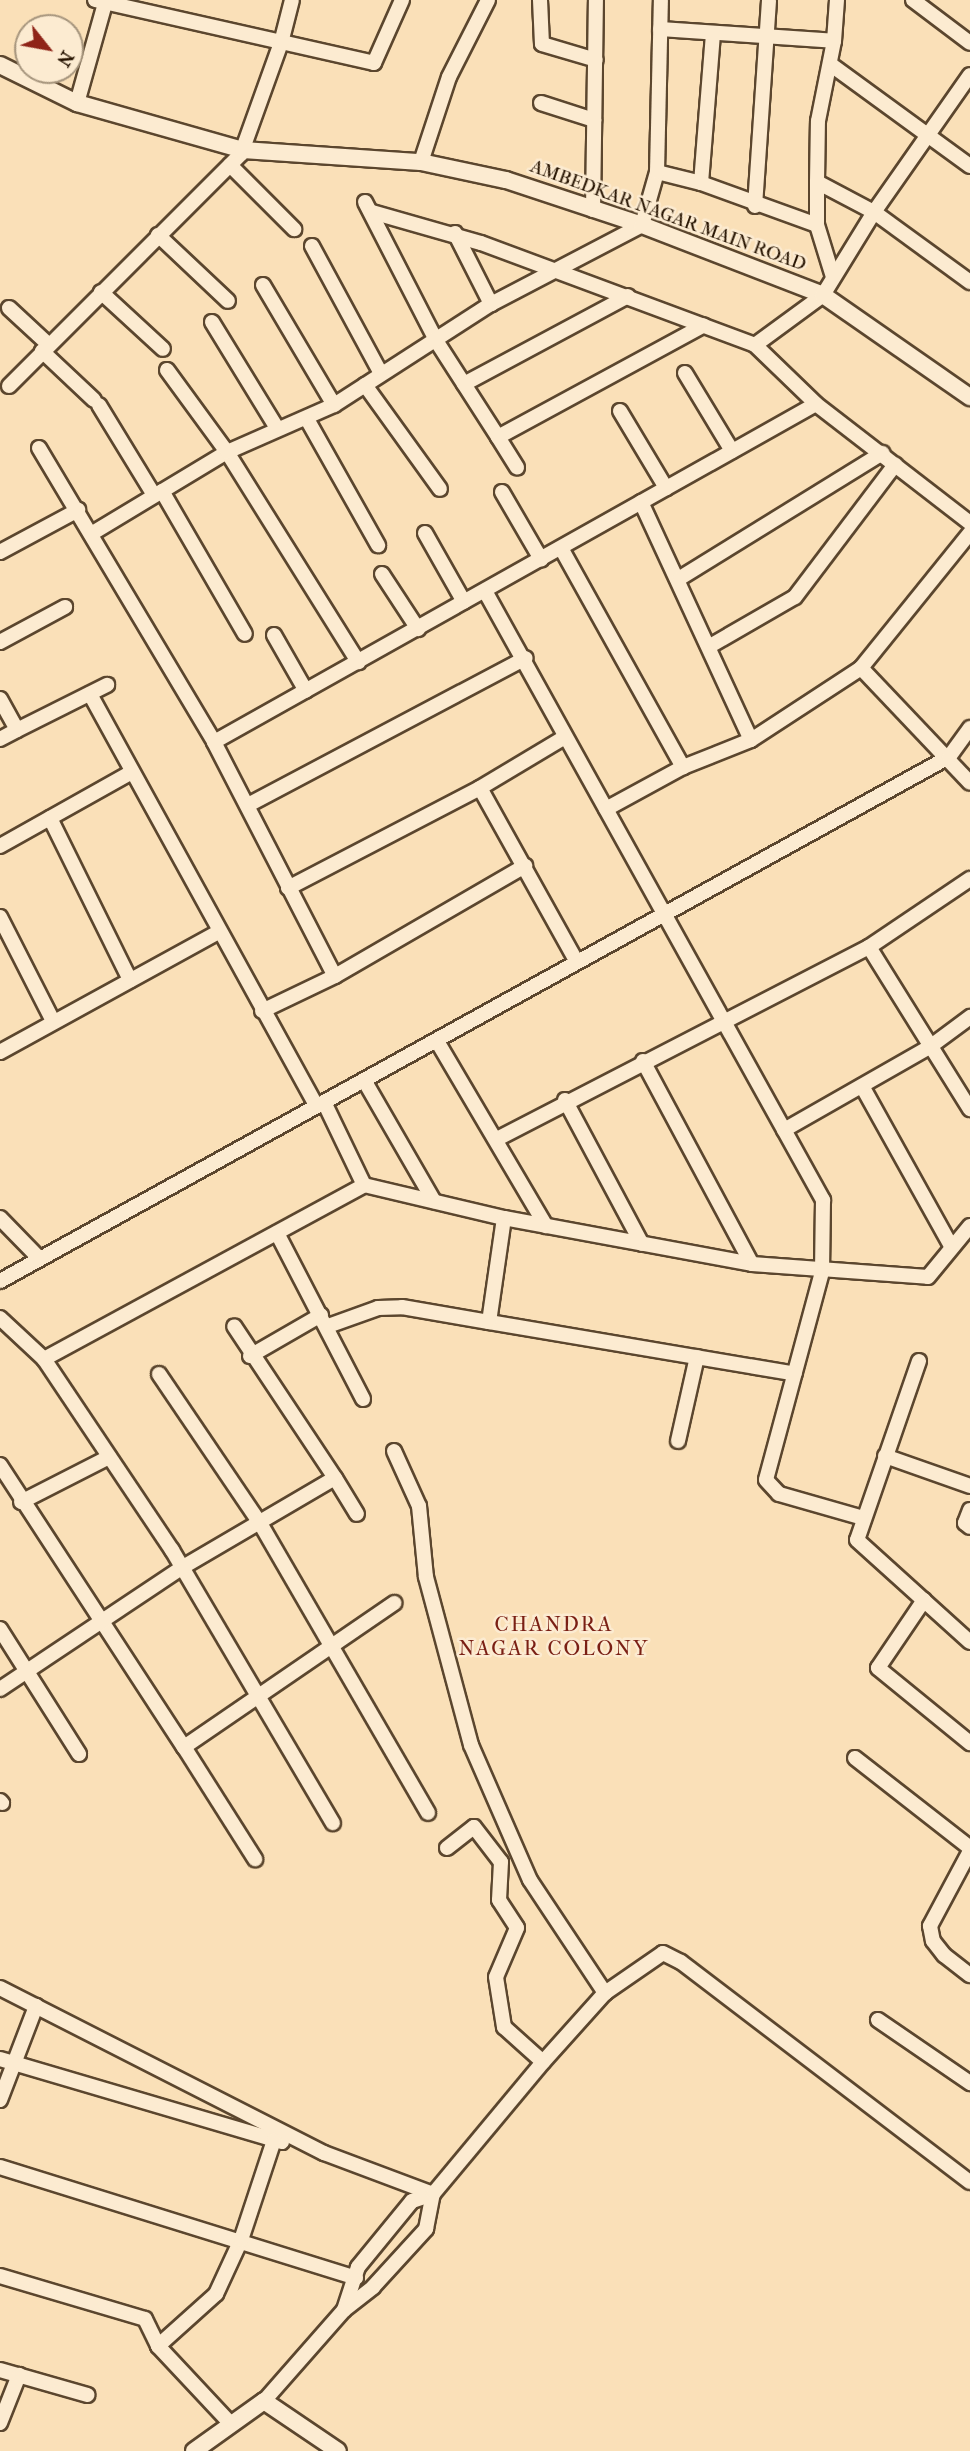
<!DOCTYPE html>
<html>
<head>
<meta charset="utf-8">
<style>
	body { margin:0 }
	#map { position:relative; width:970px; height:2451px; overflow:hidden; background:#fae0b8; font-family:"IM FELL French Canon",serif }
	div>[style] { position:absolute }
	.roads { filter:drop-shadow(2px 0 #5b462e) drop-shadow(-2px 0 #5b462e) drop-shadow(0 2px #5b462e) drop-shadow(0 -2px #5b462e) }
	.minor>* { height:14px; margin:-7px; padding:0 7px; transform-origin:7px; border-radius:7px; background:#fcebd1 }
	.tertiary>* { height:16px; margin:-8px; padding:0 8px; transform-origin:8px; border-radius:8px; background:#fcebd1 }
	span { translate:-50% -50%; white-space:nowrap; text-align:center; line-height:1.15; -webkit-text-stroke:5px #fcebd1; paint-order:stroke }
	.street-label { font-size:19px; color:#261300 }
	.neighbourhood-label { font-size:21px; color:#7a1f14; letter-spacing:2px }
	.north { position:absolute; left:14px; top:14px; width:70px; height:70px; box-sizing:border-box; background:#fcebd1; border:2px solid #a6957d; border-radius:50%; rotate:121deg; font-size:19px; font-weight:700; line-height:28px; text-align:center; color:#261300 }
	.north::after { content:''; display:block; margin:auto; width:24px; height:32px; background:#8f2418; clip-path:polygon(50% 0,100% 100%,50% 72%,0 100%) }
</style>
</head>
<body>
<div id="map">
	<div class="roads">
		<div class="minor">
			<i style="left:95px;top:0;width:286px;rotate:12.7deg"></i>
			<i style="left:374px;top:63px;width:69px;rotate:-66deg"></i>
			<i style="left:540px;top:0;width:44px;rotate:87.4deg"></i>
			<i style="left:542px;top:44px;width:56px;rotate:16.5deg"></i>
			<i style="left:913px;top:0;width:71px;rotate:37deg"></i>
			<i style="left:660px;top:29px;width:174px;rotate:3.9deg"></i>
			<i style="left:830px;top:64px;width:173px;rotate:36.1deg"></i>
			<i style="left:77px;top:103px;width:107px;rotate:-74.3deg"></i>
			<i style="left:541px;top:103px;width:56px;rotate:17.8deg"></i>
			<i style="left:421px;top:162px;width:89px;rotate:-71.8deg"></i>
			<i style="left:449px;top:77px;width:86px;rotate:-63.1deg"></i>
			<i style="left:230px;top:165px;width:91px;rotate:45deg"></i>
			<i style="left:657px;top:172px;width:45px;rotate:14deg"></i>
			<i style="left:701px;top:183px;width:123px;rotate:19.9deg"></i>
			<i style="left:817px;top:182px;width:64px;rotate:27.8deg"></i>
			<i style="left:874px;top:212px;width:119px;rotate:36.1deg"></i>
			<i style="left:701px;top:183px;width:150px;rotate:-85.4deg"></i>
			<i style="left:365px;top:202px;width:157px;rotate:62.8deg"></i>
			<i style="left:437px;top:342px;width:113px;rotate:57.3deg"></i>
			<i style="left:498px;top:437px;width:234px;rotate:-28.5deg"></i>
			<i style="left:755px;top:206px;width:206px;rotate:-86.1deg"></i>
			<i style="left:593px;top:210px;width:210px;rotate:-89.2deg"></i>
			<i style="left:372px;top:212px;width:113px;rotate:15.9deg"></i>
			<i style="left:481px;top:243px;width:292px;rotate:20.4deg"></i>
			<i style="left:755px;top:345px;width:84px;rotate:-36.3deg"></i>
			<i style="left:823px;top:295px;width:97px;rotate:-58.4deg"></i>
			<i style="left:874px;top:212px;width:167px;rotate:-55deg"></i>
			<i style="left:455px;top:233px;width:80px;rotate:63.1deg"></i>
			<i style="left:158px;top:235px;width:96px;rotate:43.3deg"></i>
			<i style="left:312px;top:246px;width:143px;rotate:61.6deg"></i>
			<i style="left:833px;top:277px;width:54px;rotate:-107.1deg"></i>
			<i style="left:817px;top:225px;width:43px;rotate:-90deg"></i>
			<i style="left:817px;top:182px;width:61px;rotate:-89.1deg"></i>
			<i style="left:818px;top:121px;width:82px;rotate:-78.7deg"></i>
			<i style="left:834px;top:41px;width:41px;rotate:-85.8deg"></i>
			<i style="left:263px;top:285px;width:139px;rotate:59.4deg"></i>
			<i style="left:101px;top:292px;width:84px;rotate:42.6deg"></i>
			<i style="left:9px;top:308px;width:54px;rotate:42.8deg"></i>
			<i style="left:212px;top:322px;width:124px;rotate:58.5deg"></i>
			<i style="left:755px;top:345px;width:85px;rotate:44deg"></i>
			<i style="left:816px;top:404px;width:195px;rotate:37.7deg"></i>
			<i style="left:42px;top:351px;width:71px;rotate:43.3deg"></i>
			<i style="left:167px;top:370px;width:102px;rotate:53.8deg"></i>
			<i style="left:227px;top:452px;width:248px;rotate:58deg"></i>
			<i style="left:685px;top:373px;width:91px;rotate:58.9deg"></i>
			<i style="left:464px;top:384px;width:186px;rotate:-28.2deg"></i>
			<i style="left:365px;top:385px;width:128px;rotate:54.2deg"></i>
			<i style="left:9px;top:386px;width:328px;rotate:-45deg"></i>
			<i style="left:241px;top:154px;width:118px;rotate:-70.2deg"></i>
			<i style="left:281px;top:43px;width:44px;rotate:-75.7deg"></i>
			<i style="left:99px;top:405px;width:105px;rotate:58.6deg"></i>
			<i style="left:620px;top:411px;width:90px;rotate:59.1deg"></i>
			<i style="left:307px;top:419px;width:145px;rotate:60.6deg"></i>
			<i style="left:498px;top:437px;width:36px;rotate:58deg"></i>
			<i style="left:39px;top:448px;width:342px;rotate:59.2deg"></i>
			<i style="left:214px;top:742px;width:263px;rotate:62.7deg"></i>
			<i style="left:162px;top:491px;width:165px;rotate:59.9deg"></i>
			<i style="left:502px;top:492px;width:78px;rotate:59.8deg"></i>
			<i style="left:641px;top:502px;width:262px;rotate:65.2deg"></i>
			<i style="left:425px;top:533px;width:79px;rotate:60.5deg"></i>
			<i style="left:91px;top:534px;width:159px;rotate:-31.1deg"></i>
			<i style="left:227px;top:452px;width:117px;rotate:-23.7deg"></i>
			<i style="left:334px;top:405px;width:187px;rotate:-32.8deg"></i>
			<i style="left:491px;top:304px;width:170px;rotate:-27.6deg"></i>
			<i style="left:642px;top:225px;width:55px;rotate:-74.2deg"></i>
			<i style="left:657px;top:172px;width:172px;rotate:-88.7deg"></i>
			<i style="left:561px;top:548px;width:251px;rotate:60.9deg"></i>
			<i style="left:0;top:552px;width:89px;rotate:-28.3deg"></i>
			<i style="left:382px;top:574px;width:66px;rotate:56.8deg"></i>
			<i style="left:680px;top:578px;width:238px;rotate:-31.7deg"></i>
			<i style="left:485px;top:591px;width:697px;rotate:60.97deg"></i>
			<i style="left:823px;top:1200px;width:72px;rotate:90.8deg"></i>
			<i style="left:822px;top:1272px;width:215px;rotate:105.1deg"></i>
			<i style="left:766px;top:1480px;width:19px;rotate:47deg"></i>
			<i style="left:779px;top:1494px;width:87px;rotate:15.9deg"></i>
			<i style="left:274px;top:635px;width:64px;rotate:60.3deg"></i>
			<i style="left:0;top:642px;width:74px;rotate:-28.3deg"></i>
			<i style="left:710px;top:646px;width:98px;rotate:-30deg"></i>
			<i style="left:795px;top:597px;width:166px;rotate:-52.9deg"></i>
			<i style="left:861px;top:668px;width:158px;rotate:46.5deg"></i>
			<i style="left:90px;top:694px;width:468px;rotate:61.2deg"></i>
			<i style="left:0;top:699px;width:35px;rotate:61deg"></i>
			<i style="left:17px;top:730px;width:19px;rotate:152deg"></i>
			<i style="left:17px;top:730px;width:101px;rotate:-26.6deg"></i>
			<i style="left:214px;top:742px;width:690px;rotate:-29.31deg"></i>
			<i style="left:480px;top:788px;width:199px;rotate:60.9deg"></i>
			<i style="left:248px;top:805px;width:314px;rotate:-27.9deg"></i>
			<i style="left:606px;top:809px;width:88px;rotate:-28.6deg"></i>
			<i style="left:683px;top:767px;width:73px;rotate:-21.7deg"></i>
			<i style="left:751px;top:740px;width:131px;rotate:-33.2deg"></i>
			<i style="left:861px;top:668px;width:174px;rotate:-51.1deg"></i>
			<i style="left:50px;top:818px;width:181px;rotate:63.7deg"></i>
			<i style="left:0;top:846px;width:151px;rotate:-29.3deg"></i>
			<i style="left:288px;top:888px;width:216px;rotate:-27.5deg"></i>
			<i style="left:480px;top:788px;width:99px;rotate:-31deg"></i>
			<i style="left:0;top:917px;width:117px;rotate:63deg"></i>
			<i style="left:869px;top:947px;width:191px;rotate:58.1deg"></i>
			<i style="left:262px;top:1011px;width:81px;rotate:-25.6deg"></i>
			<i style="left:335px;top:976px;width:220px;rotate:-30.1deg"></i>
			<i style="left:437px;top:1041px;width:215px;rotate:59.5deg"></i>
			<i style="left:0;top:1052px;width:249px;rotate:-28.8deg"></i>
			<i style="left:643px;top:1061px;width:230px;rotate:61.8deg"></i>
			<i style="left:364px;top:1080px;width:140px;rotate:60deg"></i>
			<i style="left:862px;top:1086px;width:183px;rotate:60.9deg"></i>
			<i style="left:565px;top:1100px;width:163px;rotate:61.9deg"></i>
			<i style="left:324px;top:1102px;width:92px;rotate:64.3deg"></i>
			<i style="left:364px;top:1185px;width:144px;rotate:13.3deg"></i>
			<i style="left:504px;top:1218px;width:252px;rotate:10.5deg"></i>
			<i style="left:752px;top:1264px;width:176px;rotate:4.2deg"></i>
			<i style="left:928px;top:1277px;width:66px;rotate:-50.5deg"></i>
			<i style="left:784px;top:1130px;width:169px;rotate:-29.7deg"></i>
			<i style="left:931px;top:1046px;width:49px;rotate:-36.6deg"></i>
			<i style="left:497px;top:1139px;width:419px;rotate:-27.3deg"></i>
			<i style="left:869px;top:947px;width:122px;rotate:-34deg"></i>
			<i style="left:0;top:1218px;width:57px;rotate:45.7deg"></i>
			<i style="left:277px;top:1233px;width:187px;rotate:62.6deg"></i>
			<i style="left:0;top:1281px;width:1084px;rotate:-28.91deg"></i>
			<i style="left:949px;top:757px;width:36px;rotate:-54deg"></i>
			<i style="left:0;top:1318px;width:60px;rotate:43deg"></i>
			<i style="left:44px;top:1359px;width:230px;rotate:56.2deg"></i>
			<i style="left:172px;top:1550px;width:317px;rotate:59.5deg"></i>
			<i style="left:489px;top:1322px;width:310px;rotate:9.6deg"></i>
			<i style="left:328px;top:1326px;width:53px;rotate:-19.8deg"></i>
			<i style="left:378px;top:1308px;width:24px;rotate:-2deg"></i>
			<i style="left:402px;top:1307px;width:88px;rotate:9.8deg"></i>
			<i style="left:489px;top:1322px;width:105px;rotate:-81.8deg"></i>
			<i style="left:250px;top:1356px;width:82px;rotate:-30deg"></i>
			<i style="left:44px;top:1359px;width:364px;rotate:-28.5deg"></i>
			<i style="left:919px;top:1361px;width:189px;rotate:109.1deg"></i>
			<i style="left:857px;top:1540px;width:152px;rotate:42.1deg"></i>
			<i style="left:159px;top:1374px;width:180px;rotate:55.9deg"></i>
			<i style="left:260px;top:1523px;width:335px;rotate:59.9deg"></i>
			<i style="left:678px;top:1441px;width:86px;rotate:-77.3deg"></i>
			<i style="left:394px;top:1451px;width:60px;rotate:65.6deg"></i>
			<i style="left:419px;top:1506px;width:71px;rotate:84.4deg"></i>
			<i style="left:426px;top:1577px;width:174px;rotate:75deg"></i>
			<i style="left:471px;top:1745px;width:147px;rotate:66.4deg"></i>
			<i style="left:530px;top:1880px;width:136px;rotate:56.4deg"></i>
			<i style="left:885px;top:1456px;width:90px;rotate:19.4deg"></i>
			<i style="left:0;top:1465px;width:337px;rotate:56.9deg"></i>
			<i style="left:184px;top:1747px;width:255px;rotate:-34.4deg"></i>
			<i style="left:335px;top:1478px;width:42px;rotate:58.6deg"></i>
			<i style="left:21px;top:1502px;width:99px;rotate:-27.1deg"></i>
			<i style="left:970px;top:1510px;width:14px;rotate:111deg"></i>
			<i style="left:965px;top:1523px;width:6px;rotate:39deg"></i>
			<i style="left:924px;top:1600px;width:82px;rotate:124.1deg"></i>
			<i style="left:878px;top:1668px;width:119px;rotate:39.2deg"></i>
			<i style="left:0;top:1629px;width:148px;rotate:57.7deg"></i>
			<i style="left:0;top:1689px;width:220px;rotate:-33.7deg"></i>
			<i style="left:183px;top:1567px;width:176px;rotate:-30.4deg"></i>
			<i style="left:335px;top:1478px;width:182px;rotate:-123.6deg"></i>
			<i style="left:184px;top:1747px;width:133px;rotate:57.6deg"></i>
			<i style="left:855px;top:1758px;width:146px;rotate:38deg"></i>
			<i style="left:0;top:1801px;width:3px;rotate:45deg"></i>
			<i style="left:447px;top:1848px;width:34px;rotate:-38deg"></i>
			<i style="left:474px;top:1827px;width:44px;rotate:52.4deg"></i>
			<i style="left:501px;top:1862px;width:38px;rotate:93deg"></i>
			<i style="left:499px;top:1900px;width:33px;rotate:57deg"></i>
			<i style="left:517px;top:1928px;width:53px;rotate:113.2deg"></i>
			<i style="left:496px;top:1977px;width:51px;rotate:80.9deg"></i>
			<i style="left:504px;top:2027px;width:52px;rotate:41.9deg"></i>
			<i style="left:970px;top:1851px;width:85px;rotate:118.1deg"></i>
			<i style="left:930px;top:1926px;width:15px;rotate:79deg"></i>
			<i style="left:933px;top:1941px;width:18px;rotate:52deg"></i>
			<i style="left:944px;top:1955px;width:33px;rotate:38deg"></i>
			<i style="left:0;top:1988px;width:364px;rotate:27deg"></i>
			<i style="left:324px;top:2153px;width:116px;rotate:20.6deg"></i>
			<i style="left:878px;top:2020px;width:112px;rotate:34.4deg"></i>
			<i style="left:0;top:2059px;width:294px;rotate:16.4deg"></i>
			<i style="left:0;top:2100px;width:101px;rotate:-69deg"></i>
			<i style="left:0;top:2167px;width:373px;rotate:17.3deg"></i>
			<i style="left:0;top:2276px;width:151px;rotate:16.5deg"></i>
			<i style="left:145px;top:2319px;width:30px;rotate:64deg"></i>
			<i style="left:344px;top:2310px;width:45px;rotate:-72deg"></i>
			<i style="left:358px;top:2267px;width:85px;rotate:-50.7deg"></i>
			<i style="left:412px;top:2201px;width:22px;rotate:-18deg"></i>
			<i style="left:0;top:2370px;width:91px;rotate:15.9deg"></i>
			<i style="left:264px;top:2401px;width:121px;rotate:-48.7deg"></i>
			<i style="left:344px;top:2310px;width:37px;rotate:-38deg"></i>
			<i style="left:373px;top:2287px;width:79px;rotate:-47.6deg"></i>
			<i style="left:426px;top:2229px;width:36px;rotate:-79deg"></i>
			<i style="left:433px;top:2194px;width:172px;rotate:-50.2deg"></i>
			<i style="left:543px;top:2062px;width:93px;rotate:-48.1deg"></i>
			<i style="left:605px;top:1993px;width:70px;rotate:-34.6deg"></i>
			<i style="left:663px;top:1953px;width:20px;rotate:27deg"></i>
			<i style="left:681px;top:1962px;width:363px;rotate:37.3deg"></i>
			<i style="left:0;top:2423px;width:52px;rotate:-68.4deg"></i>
			<i style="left:231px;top:2424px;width:107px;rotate:-133.1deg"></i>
			<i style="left:158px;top:2346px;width:78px;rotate:-41.9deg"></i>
			<i style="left:216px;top:2294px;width:60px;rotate:-65.2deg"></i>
			<i style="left:241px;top:2240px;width:105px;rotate:-71.7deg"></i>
		</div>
		<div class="tertiary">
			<i style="left:0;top:65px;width:86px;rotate:26.3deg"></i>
			<i style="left:77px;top:103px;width:173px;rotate:15.8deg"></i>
			<i style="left:243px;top:150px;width:178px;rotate:3.9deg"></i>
			<i style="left:421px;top:162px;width:87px;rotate:12deg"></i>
			<i style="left:506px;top:180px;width:143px;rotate:18.3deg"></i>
			<i style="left:642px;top:225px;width:194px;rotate:21.1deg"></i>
			<i style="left:823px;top:295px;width:179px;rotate:34.8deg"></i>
			<i style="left:194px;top:2451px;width:86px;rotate:-35.5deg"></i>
			<i style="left:264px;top:2401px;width:89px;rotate:34deg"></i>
		</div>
	</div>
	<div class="street-label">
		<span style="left:668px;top:216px;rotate:20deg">AMBEDKAR NAGAR MAIN ROAD</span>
	</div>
	<div class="neighbourhood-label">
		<span style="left:554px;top:1636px">CHANDRA<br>NAGAR COLONY</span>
	</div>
	<div class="north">N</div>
</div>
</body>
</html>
